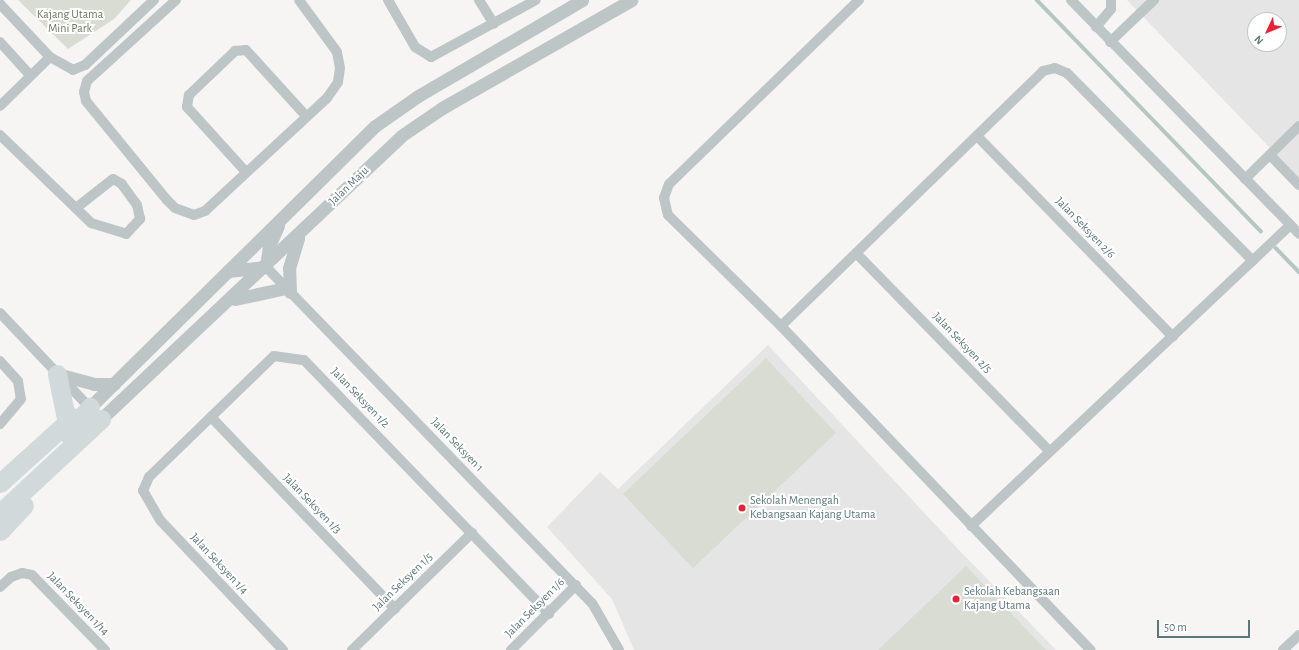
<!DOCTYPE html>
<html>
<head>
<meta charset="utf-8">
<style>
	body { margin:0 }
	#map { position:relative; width:1299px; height:650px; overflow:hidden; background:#f6f5f3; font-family:"Alegreya Sans",sans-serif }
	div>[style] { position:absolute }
	.built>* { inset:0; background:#e4e5e4 }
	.green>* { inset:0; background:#d9dcd2 }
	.stream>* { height:3.5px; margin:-1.75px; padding:0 1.75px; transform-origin:1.75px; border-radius:1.75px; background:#b4c7c5 }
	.minor>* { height:10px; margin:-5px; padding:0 5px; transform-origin:5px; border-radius:5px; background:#bdc5c6 }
	.tertiary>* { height:13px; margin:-6.5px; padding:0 6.5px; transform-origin:6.5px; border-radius:6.5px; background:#bdc5c6 }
	.motorway>* { height:19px; margin:-9.5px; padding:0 9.5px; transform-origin:9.5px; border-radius:9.5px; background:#d1d9da }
	.dots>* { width:11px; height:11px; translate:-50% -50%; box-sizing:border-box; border:2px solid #fff; border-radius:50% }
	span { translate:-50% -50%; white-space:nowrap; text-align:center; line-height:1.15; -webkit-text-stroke:4px #fff; paint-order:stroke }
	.park-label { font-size:12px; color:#6c775f }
	.street-label { font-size:12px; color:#5c7779 }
	.poi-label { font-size:12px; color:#5c7779 }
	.left { translate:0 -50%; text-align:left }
	.north { position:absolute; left:1247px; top:12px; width:40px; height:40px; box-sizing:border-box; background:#fff; border:1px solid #bec9c9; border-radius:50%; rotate:226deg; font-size:11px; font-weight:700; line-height:16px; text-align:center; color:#5c7779 }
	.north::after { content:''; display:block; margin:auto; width:14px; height:18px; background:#e92138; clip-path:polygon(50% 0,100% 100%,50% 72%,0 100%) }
	.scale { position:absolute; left:1157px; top:620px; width:93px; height:18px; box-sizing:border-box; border:2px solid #5c7779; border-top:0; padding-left:5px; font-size:12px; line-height:14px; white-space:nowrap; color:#5c7779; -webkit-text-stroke:3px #fff; paint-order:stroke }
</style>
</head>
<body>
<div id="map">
	<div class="built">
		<i style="clip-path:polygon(evenodd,1127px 0,1299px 0,1299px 178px,1127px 0,1255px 20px,1279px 20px,1279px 44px,1255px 44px,1255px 20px)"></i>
		<i style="clip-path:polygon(768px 345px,957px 548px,1056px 650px,634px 650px,612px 599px,547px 527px,600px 472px,618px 489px)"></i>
	</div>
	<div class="green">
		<i style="clip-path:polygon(18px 0,131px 0,114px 19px,68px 49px)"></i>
		<i style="clip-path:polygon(766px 358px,836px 433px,693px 568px,623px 494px)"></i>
		<i style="clip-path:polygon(966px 566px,1046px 650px,878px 650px)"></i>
	</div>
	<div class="stream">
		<i style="left:1037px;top:0;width:322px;rotate:45.9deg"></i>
		<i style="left:1276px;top:248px;width:33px;rotate:46deg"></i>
	</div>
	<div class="minor">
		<i style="left:176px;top:0;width:120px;rotate:137.7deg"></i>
		<i style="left:87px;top:81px;width:11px;rotate:105deg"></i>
		<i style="left:84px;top:92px;width:9px;rotate:77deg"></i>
		<i style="left:86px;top:101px;width:128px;rotate:50.7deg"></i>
		<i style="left:167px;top:200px;width:11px;rotate:45deg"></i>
		<i style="left:175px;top:208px;width:20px;rotate:20deg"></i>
		<i style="left:194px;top:215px;width:12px;rotate:-20deg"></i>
		<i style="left:205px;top:211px;width:166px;rotate:-42.8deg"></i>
		<i style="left:327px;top:98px;width:19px;rotate:-55deg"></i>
		<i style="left:338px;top:82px;width:14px;rotate:-82deg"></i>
		<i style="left:340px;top:68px;width:16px;rotate:-101deg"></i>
		<i style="left:337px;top:52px;width:64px;rotate:-126.2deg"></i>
		<i style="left:388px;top:0;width:54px;rotate:60.1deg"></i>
		<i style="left:415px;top:47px;width:19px;rotate:32deg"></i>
		<i style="left:431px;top:57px;width:119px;rotate:-28.5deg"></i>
		<i style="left:479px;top:0;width:28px;rotate:58deg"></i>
		<i style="left:859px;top:0;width:264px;rotate:135.9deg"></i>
		<i style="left:669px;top:184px;width:15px;rotate:110deg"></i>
		<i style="left:664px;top:198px;width:17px;rotate:77deg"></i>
		<i style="left:668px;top:215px;width:158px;rotate:44.5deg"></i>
		<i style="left:781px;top:326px;width:448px;rotate:46.3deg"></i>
		<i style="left:1071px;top:0;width:327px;rotate:45.7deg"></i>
		<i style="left:0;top:4px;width:73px;rotate:46.7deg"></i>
		<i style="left:50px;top:57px;width:26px;rotate:29deg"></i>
		<i style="left:73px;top:70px;width:13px;rotate:-23deg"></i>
		<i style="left:85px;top:65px;width:95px;rotate:-43.3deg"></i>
		<i style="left:1096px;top:27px;width:23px;rotate:-50deg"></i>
		<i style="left:1111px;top:9px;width:9px;rotate:-90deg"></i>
		<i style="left:0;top:42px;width:45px;rotate:47.7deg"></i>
		<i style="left:1110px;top:42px;width:61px;rotate:-43.7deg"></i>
		<i style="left:0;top:106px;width:70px;rotate:-44.4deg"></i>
		<i style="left:0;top:135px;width:127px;rotate:44deg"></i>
		<i style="left:91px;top:223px;width:37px;rotate:17deg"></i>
		<i style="left:126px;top:234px;width:21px;rotate:-47deg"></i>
		<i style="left:140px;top:219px;width:14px;rotate:-102deg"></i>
		<i style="left:137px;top:205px;width:26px;rotate:-126deg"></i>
		<i style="left:122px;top:184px;width:10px;rotate:-151deg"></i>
		<i style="left:113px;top:179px;width:47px;rotate:141.9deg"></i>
		<i style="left:978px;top:137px;width:279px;rotate:45.7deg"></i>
		<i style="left:1270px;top:155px;width:42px;rotate:46deg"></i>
		<i style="left:246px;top:172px;width:88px;rotate:-132.2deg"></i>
		<i style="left:187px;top:107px;width:12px;rotate:-81deg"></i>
		<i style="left:189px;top:95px;width:64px;rotate:-43.7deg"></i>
		<i style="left:235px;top:51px;width:11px;rotate:-5deg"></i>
		<i style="left:246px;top:50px;width:89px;rotate:47.7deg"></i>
		<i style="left:1245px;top:179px;width:76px;rotate:-44.5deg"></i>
		<i style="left:857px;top:254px;width:274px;rotate:45.7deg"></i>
		<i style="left:266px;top:267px;width:468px;rotate:45.9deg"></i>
		<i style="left:592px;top:603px;width:54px;rotate:60.1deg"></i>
		<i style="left:0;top:313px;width:134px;rotate:46.5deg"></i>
		<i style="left:781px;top:326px;width:366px;rotate:-44.2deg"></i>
		<i style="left:1043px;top:71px;width:12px;rotate:-14deg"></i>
		<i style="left:1055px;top:68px;width:13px;rotate:23deg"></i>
		<i style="left:1067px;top:73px;width:264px;rotate:45.3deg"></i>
		<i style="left:0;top:361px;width:27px;rotate:48deg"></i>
		<i style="left:18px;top:381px;width:18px;rotate:81deg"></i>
		<i style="left:21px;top:399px;width:33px;rotate:130deg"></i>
		<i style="left:211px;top:417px;width:266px;rotate:46.2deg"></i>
		<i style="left:971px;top:526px;width:439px;rotate:-43.3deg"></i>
		<i style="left:0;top:587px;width:15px;rotate:-42deg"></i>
		<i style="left:11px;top:577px;width:12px;rotate:-20deg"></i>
		<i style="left:22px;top:573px;width:10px;rotate:11deg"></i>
		<i style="left:32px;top:575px;width:105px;rotate:45.8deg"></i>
		<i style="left:283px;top:650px;width:179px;rotate:-133.4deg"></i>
		<i style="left:160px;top:520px;width:34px;rotate:-120deg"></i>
		<i style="left:143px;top:491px;width:15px;rotate:-67deg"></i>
		<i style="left:149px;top:477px;width:174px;rotate:-44.1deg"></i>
		<i style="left:274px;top:356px;width:30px;rotate:8deg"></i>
		<i style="left:304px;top:360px;width:353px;rotate:46deg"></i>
		<i style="left:352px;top:650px;width:168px;rotate:-44.3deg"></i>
		<i style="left:511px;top:650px;width:92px;rotate:-45deg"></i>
		<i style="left:1283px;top:650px;width:22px;rotate:-43deg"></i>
	</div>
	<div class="tertiary">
		<i style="left:228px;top:271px;width:38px;rotate:-6deg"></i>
		<i style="left:266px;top:267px;width:21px;rotate:-82deg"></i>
		<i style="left:269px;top:246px;width:22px;rotate:-66deg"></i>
		<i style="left:290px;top:292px;width:24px;rotate:-92deg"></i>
		<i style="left:289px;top:268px;width:31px;rotate:-73deg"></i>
		<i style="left:235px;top:299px;width:52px;rotate:-12.2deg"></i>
		<i style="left:57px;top:374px;width:38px;rotate:15deg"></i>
		<i style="left:94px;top:384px;width:20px"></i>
		<i style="left:90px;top:407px;width:400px;rotate:-44.6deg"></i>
		<i style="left:375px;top:126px;width:52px;rotate:-34.9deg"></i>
		<i style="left:418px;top:96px;width:190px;rotate:-30.3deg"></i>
		<i style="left:101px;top:419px;width:412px;rotate:-43.3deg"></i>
		<i style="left:401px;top:136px;width:50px;rotate:-34.3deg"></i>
		<i style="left:442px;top:108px;width:218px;rotate:-29.7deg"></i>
	</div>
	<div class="motorway">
		<i style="left:57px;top:374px;width:50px;rotate:78.5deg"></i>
		<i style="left:68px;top:434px;width:35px;rotate:-51deg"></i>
		<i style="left:0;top:483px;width:98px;rotate:-42.1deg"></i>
		<i style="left:0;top:513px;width:138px;rotate:-42.9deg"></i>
		<i style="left:0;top:531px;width:35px;rotate:-47deg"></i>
	</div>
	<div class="dots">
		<i style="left:742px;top:508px;background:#e92138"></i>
		<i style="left:956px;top:599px;background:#e92138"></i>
	</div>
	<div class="park-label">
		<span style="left:70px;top:22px">Kajang Utama<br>Mini Park</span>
	</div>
	<div class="street-label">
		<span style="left:349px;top:186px;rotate:-44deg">Jalan Maju</span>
		<span style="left:1085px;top:228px;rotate:46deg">Jalan Seksyen 2/6</span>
		<span style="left:962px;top:343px;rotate:46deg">Jalan Seksyen 2/5</span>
		<span style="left:360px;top:398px;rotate:46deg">Jalan Seksyen 1/2</span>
		<span style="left:457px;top:445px;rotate:46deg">Jalan Seksyen 1</span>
		<span style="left:312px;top:504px;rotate:46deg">Jalan Seksyen 1/3</span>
		<span style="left:219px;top:564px;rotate:47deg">Jalan Seksyen 1/4</span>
		<span style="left:403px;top:582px;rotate:-44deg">Jalan Seksyen 1/5</span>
		<span style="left:78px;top:604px;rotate:46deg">Jalan Seksyen 1/14</span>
		<span style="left:535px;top:608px;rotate:-45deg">Jalan Seksyen 1/6</span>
	</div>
	<div class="poi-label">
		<span class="left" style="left:750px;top:508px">Sekolah Menengah<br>Kebangsaan Kajang Utama</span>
		<span class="left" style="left:964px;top:599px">Sekolah Kebangsaan<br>Kajang Utama</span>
	</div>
	<div class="north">N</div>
	<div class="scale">50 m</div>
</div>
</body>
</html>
